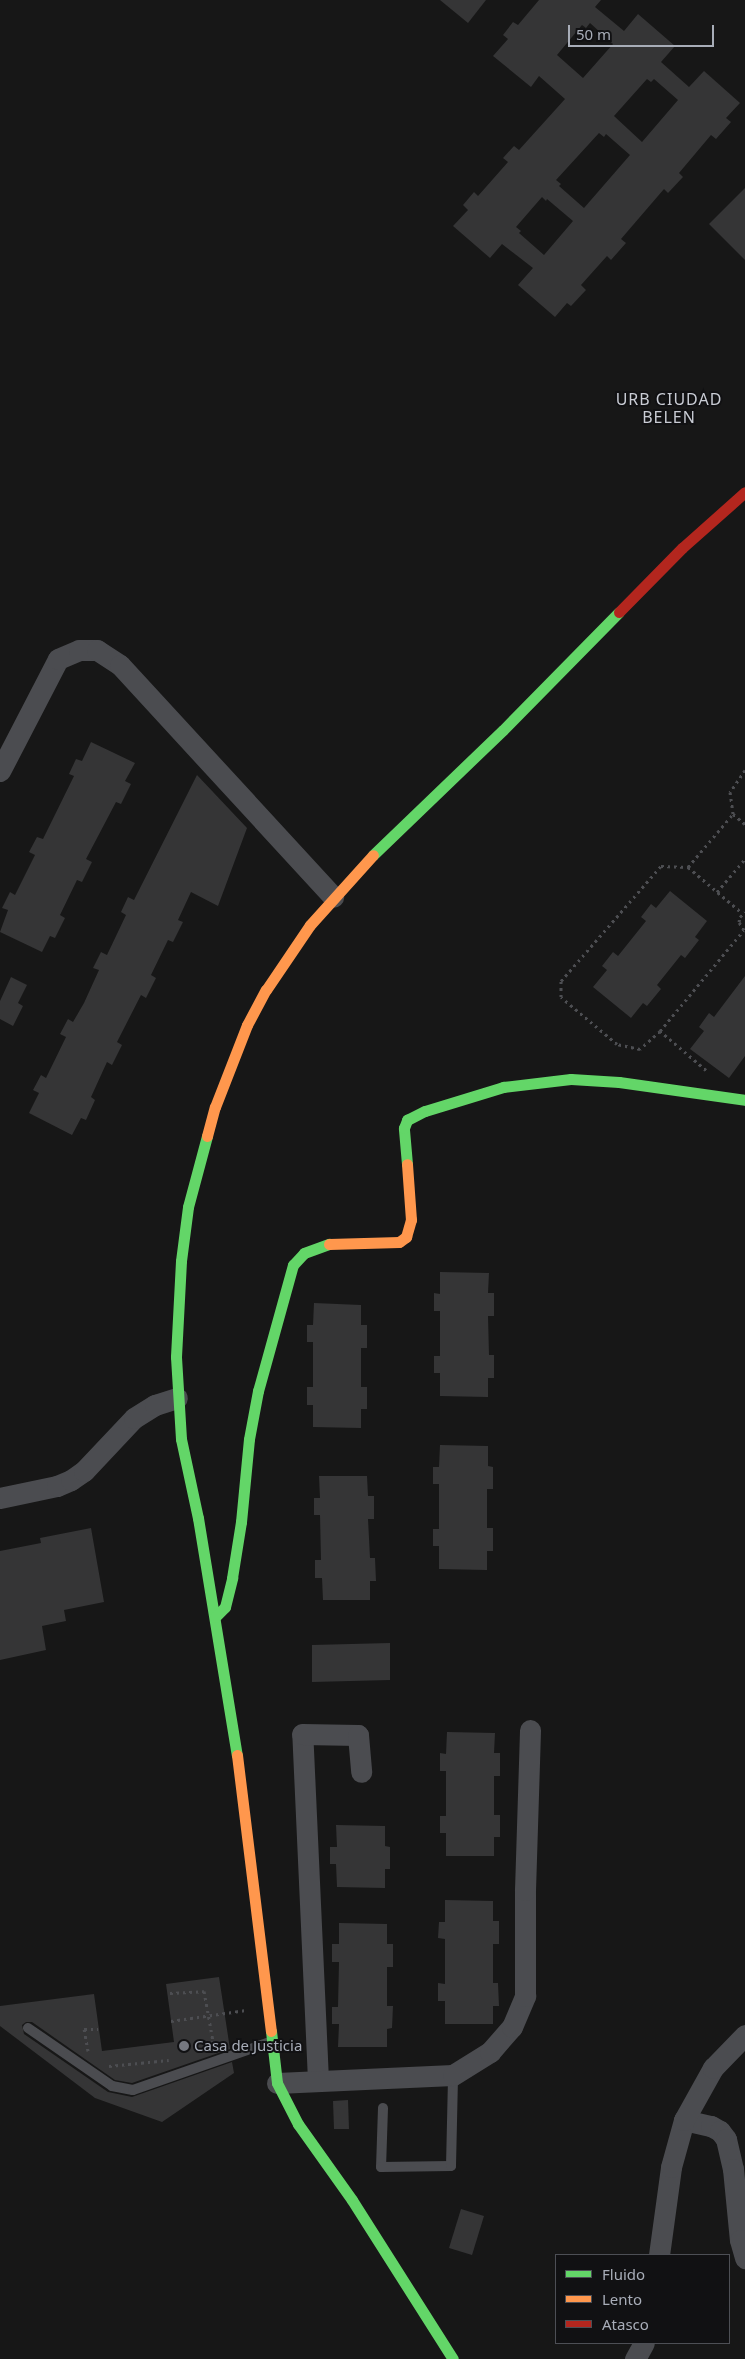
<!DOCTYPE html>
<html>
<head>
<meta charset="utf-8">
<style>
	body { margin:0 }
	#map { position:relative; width:745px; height:2359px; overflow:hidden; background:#171717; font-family:"Noto Sans",sans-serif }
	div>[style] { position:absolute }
	.building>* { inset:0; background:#353536 }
	.path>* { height:3px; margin-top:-1.5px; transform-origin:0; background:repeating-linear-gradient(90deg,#4d4e52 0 2.5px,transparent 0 6.5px) }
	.lane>* { height:10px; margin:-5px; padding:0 5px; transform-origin:5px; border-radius:5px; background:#4b4c50 }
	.street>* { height:21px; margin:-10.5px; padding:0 10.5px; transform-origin:10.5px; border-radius:10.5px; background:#4b4c50 }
	.fast>* { height:11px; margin:-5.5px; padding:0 5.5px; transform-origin:5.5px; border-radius:5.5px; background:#63d668 }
	.slow>* { height:11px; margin:-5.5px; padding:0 5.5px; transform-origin:5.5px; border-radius:5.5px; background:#ff974d }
	.jam>* { height:11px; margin:-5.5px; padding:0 5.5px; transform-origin:5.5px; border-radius:5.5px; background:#b3261e }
	.dots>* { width:14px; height:14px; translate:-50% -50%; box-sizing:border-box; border:2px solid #111113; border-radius:50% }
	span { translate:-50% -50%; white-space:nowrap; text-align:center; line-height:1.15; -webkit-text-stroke:4px #111113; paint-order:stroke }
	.poi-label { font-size:15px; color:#a8adb8 }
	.left { translate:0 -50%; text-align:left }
	.neighbourhood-label { font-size:16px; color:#c9ccd4; letter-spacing:1px }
	.legend { position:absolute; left:555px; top:2254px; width:175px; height:90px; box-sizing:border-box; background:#111113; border:1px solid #4d4f55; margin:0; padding:6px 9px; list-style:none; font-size:15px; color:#a8adb8 }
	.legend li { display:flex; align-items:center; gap:10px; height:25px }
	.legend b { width:25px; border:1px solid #4d4f55 }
	.scale { position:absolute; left:568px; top:25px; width:146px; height:22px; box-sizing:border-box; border:2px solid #a8adb8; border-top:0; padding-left:6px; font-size:15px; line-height:18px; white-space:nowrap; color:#a8adb8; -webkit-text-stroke:4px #111113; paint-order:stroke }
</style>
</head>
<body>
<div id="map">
	<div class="building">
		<i style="clip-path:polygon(440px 0,486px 0,468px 23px)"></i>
		<i style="clip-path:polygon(evenodd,539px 0,601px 0,595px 7px,624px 31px,638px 14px,675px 46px,661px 62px,689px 87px,704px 71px,740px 103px,726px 118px,731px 122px,716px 139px,711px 135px,679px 173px,683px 177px,668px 193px,664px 189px,621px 239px,626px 243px,611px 260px,607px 256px,581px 285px,586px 290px,571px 306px,567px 303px,555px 317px,518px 285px,533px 268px,502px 244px,490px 258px,453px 226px,468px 210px,463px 205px,474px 192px,478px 196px,508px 162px,503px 158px,514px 146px,519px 150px,565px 99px,539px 76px,531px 87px,493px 56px,508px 39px,503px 35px,513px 22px,518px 25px,539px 0,590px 23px,613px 44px,583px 78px,557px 55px,582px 25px,586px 28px,590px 23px,539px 0,647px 79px,651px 82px,654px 79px,678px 100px,642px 142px,614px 116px,647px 79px,539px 0,599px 133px,604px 137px,606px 134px,630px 155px,584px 208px,559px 186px,561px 184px,556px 180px,599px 133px,539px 0,542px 197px,546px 201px,547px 199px,573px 221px,544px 255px,519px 233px,521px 231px,516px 227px,542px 197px)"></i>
		<i style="clip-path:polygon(745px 188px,745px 260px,709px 224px)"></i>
		<i style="clip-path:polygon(91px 742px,135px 763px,125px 781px,131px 784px,121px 804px,116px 802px,86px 859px,92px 862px,82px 882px,77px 880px,60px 915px,65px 918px,55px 938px,50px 936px,42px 952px,0 932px,8px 910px,2px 908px,10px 892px,15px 895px,35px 855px,29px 852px,37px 837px,43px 839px,74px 776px,69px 774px,76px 759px,82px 761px)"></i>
		<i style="clip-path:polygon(197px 775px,247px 828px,218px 906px,191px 892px,178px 920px,183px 922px,173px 942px,168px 940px,151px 975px,156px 978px,146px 998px,141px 995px,117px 1042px,122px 1045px,112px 1065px,107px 1062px,91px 1097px,95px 1100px,86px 1120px,81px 1118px,72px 1135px,29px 1113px,39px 1093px,33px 1090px,41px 1075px,46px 1078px,66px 1037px,60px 1034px,68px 1019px,73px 1022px,84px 1003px,99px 970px,93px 968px,101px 952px,107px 955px,126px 915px,121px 912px,128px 897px,134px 900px)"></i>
		<i style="clip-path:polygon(670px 891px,707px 921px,695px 937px,699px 940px,685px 958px,681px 955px,657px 985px,661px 989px,647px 1006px,643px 1003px,631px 1018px,593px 987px,607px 970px,602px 966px,613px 952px,618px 956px,646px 921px,641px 917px,651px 904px,656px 908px)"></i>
		<i style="clip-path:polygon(745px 976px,745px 1056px,729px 1078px,690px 1049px,704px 1031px,699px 1027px,709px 1013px,714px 1017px)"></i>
		<i style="clip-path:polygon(11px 977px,27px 985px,18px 1003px,23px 1006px,13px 1026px,0 1019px,0 1001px)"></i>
		<i style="clip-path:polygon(440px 1272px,489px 1273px,488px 1293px,494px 1293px,494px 1316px,488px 1316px,489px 1355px,494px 1355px,494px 1378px,488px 1378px,488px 1397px,440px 1396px,440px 1373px,434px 1373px,434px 1356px,440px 1356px,440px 1311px,434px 1311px,434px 1293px,440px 1294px)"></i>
		<i style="clip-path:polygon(314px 1303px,361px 1305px,361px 1325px,367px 1325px,367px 1348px,361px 1348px,361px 1387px,367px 1387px,367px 1409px,361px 1409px,361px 1428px,313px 1427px,313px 1405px,307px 1405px,307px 1387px,313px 1387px,313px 1342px,307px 1342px,307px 1325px,313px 1325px)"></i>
		<i style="clip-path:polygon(440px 1445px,488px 1446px,488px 1466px,493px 1467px,493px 1489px,487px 1489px,487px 1528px,493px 1528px,493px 1551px,487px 1551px,487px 1570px,439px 1569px,439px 1546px,433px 1546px,433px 1529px,439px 1529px,439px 1484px,433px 1484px,433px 1467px,439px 1467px)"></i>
		<i style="clip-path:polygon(319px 1476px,367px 1476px,368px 1496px,374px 1496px,374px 1519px,368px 1519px,369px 1538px,370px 1558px,375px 1558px,376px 1581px,370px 1581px,370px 1600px,323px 1600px,322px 1578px,315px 1578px,315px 1560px,321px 1560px,320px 1515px,314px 1515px,314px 1498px,320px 1498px)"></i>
		<i style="clip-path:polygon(91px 1528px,104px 1602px,64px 1610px,66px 1621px,42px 1626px,46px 1650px,0 1660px,0 1551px,41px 1543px,40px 1538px)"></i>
		<i style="clip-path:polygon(390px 1643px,390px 1680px,312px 1682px,312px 1645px)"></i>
		<i style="clip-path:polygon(447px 1732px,495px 1733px,494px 1753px,500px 1753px,500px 1776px,494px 1776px,494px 1815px,500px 1815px,500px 1837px,494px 1837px,494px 1856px,446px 1856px,446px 1833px,440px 1833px,440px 1816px,446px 1816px,446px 1771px,440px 1771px,440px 1753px,446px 1754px)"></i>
		<i style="clip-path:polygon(336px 1825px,385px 1826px,385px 1846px,390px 1847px,390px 1869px,385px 1869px,385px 1888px,337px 1887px,336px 1864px,330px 1864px,330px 1847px,337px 1847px)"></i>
		<i style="clip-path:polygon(445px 1900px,493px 1901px,493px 1921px,499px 1921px,499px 1944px,493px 1944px,493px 1983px,498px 1983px,499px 2006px,493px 2006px,493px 2024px,445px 2024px,445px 2001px,438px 2001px,438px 1983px,445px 1984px,445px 1939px,438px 1938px,439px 1922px,445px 1922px)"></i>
		<i style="clip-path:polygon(339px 1923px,387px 1924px,387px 1944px,393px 1944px,393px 1967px,387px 1967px,387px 2006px,393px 2006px,392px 2028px,387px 2029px,387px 2047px,338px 2047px,339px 2024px,332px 2024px,332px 2007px,338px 2007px,339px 1962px,332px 1962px,332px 1944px,339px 1944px)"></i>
		<i style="clip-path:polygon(219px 1977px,230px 2049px,132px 2083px,115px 2080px,32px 2022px,26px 2022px,22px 2025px,24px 2034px,108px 2092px,132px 2097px,232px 2062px,234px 2073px,162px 2122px,95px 2098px,0 2026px,0 2006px,94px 1994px,102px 2051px,174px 2042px,166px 1984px)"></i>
		<i style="clip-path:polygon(348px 2100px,349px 2129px,334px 2129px,333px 2101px)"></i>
		<i style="clip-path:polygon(461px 2209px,484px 2216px,472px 2255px,449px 2248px)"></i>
	</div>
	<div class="path">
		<i style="left:745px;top:770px;width:27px;rotate:124deg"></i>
		<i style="left:730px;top:792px;width:22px;rotate:82deg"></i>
		<i style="left:733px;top:814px;width:16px;rotate:40deg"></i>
		<i style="left:688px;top:867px;width:70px;rotate:-49.7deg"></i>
		<i style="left:717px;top:892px;width:43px;rotate:-49.7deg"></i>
		<i style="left:744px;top:930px;width:9px;rotate:-122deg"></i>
		<i style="left:739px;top:922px;width:5px;rotate:-79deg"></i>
		<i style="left:740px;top:917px;width:7px;rotate:-45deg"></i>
		<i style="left:660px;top:1031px;width:27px;rotate:138deg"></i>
		<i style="left:640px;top:1049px;width:24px;rotate:-168deg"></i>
		<i style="left:617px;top:1044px;width:73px;rotate:-140deg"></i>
		<i style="left:561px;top:997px;width:16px;rotate:-90deg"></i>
		<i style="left:561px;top:981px;width:152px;rotate:-49deg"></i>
		<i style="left:661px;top:866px;width:27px;rotate:2deg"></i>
		<i style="left:688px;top:867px;width:71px;rotate:40.4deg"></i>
		<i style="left:706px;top:1070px;width:60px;rotate:-139.7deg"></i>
		<i style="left:660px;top:1031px;width:131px;rotate:-50.3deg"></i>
		<i style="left:170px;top:1993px;width:34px;rotate:-3deg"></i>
		<i style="left:204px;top:1991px;width:51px;rotate:79.8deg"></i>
		<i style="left:213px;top:2041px;width:6px;rotate:108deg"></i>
		<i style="left:171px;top:2021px;width:76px;rotate:-8.3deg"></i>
		<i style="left:88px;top:2051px;width:22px;rotate:-100deg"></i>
		<i style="left:84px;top:2029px;width:14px"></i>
		<i style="left:109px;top:2066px;width:60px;rotate:-5.7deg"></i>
	</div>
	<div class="lane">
		<i style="left:28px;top:2028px;width:102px;rotate:34.6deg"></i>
		<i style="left:112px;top:2086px;width:21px;rotate:11deg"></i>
		<i style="left:133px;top:2090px;width:145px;rotate:-19.3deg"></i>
		<i style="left:383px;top:2108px;width:59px;rotate:91.9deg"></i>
		<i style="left:381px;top:2167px;width:70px;rotate:-0.8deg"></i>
		<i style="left:451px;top:2166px;width:91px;rotate:-88.7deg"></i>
	</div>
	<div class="street">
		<i style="left:0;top:771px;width:126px;rotate:-62.6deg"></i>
		<i style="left:58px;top:659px;width:23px;rotate:-23deg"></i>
		<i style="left:79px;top:650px;width:18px"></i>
		<i style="left:97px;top:650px;width:27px;rotate:33deg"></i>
		<i style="left:120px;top:665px;width:315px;rotate:47.4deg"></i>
		<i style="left:0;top:1498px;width:58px;rotate:-11.9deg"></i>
		<i style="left:57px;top:1486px;width:15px;rotate:-23deg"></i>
		<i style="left:71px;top:1480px;width:16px;rotate:-35deg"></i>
		<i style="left:84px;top:1471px;width:73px;rotate:-46.7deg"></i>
		<i style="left:134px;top:1418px;width:25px;rotate:-32deg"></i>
		<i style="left:155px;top:1405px;width:23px;rotate:-18deg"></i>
		<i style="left:318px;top:2080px;width:346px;rotate:-92.6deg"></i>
		<i style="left:302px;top:1734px;width:56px;rotate:1deg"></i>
		<i style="left:358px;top:1735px;width:37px;rotate:85deg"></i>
		<i style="left:277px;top:2083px;width:176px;rotate:-2.6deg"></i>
		<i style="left:453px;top:2075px;width:44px;rotate:-31.9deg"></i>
		<i style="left:490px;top:2052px;width:33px;rotate:-49deg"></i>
		<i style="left:512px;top:2027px;width:34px;rotate:-67deg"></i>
		<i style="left:525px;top:1996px;width:106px;rotate:-90deg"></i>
		<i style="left:525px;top:1890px;width:160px;rotate:-88.2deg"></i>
		<i style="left:684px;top:2120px;width:28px;rotate:13deg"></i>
		<i style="left:711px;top:2126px;width:10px;rotate:29deg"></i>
		<i style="left:720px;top:2131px;width:10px;rotate:53deg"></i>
		<i style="left:726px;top:2139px;width:31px;rotate:77deg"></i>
		<i style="left:733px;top:2169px;width:71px;rotate:84.4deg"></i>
		<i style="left:740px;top:2240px;width:19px;rotate:74deg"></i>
		<i style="left:659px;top:2255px;width:89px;rotate:-82.2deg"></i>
		<i style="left:671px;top:2167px;width:49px;rotate:-74.5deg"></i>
		<i style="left:684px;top:2120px;width:60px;rotate:-60.9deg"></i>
		<i style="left:713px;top:2068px;width:46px;rotate:-45.9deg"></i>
		<i style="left:635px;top:2359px;width:18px;rotate:-61deg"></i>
	</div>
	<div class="fast">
		<i style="left:373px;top:855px;width:180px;rotate:-43.9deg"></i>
		<i style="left:503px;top:730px;width:165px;rotate:-45.5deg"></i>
		<i style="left:207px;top:1136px;width:73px;rotate:105deg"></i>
		<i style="left:188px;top:1207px;width:54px;rotate:97.4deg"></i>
		<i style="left:181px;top:1261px;width:96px;rotate:93deg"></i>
		<i style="left:176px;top:1357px;width:82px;rotate:86.5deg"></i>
		<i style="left:181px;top:1439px;width:81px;rotate:77.9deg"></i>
		<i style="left:198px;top:1518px;width:240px;rotate:80.7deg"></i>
		<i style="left:407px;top:1164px;width:36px;rotate:-95deg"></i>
		<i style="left:404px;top:1128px;width:9px;rotate:-69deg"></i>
		<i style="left:407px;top:1120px;width:20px;rotate:-27deg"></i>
		<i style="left:425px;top:1111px;width:82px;rotate:-17.1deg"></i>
		<i style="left:503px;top:1087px;width:68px;rotate:-6.7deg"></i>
		<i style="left:571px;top:1079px;width:48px;rotate:3.6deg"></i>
		<i style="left:619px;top:1082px;width:127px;rotate:8.1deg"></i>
		<i style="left:215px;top:1617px;width:14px;rotate:-45deg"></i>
		<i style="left:225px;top:1607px;width:30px;rotate:-76deg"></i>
		<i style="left:232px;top:1578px;width:57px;rotate:-80.9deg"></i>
		<i style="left:241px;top:1522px;width:83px;rotate:-84.5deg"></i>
		<i style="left:249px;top:1439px;width:49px;rotate:-79.4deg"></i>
		<i style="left:258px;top:1391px;width:131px;rotate:-74.5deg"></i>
		<i style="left:293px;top:1265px;width:16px;rotate:-47deg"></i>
		<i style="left:304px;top:1253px;width:27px;rotate:-20deg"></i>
		<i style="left:271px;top:2031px;width:52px;rotate:83.4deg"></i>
		<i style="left:277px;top:2083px;width:46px;rotate:62.9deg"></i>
		<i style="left:298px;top:2124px;width:93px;rotate:54.6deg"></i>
		<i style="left:352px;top:2200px;width:188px;rotate:57.6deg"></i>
	</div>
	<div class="slow">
		<i style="left:207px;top:1136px;width:30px;rotate:-75deg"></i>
		<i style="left:215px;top:1107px;width:88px;rotate:-68.7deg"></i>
		<i style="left:247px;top:1025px;width:40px;rotate:-62deg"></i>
		<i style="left:266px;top:990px;width:78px;rotate:-55.9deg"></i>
		<i style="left:310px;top:925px;width:94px;rotate:-48deg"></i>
		<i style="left:329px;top:1244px;width:70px;rotate:-1.6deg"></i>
		<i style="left:399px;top:1242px;width:9px;rotate:-36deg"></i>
		<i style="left:406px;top:1237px;width:18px;rotate:-74deg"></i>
		<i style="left:411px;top:1220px;width:56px;rotate:-94.1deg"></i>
		<i style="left:237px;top:1755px;width:278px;rotate:83deg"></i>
	</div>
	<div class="jam">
		<i style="left:619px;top:612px;width:90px;rotate:-45.5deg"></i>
		<i style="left:682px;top:548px;width:84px;rotate:-41.6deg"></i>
	</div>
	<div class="dots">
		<i style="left:184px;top:2046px;background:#757880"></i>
	</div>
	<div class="poi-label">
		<span class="left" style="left:194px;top:2046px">Casa de Justicia</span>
	</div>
	<div class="neighbourhood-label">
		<span style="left:669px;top:408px">URB CIUDAD<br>BELEN</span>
	</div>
	<ul class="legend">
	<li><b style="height:6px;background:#63d668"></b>Fluido</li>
	<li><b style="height:6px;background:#ff974d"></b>Lento</li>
	<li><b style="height:6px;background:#b3261e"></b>Atasco</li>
	</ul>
	<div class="scale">50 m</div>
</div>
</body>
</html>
